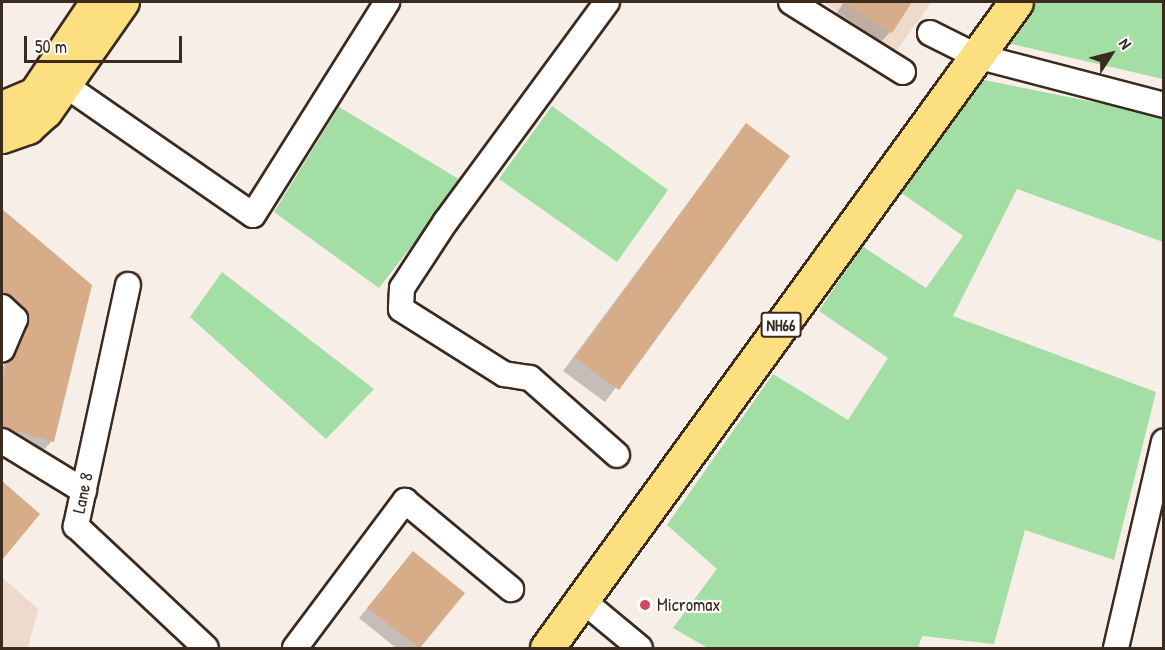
<!DOCTYPE html>
<html>
<head>
<meta charset="utf-8">
<style>
	body { margin:0 }
	#map { position:relative; width:1165px; height:650px; overflow:hidden; background:#f7eee7; font-family:"Patrick Hand",sans-serif }
	div>[style] { position:absolute }
	.built>* { inset:0; background:#eddaca }
	.green>* { inset:0; background:#a3dea4 }
	.shadow>* { inset:0; background:#0003 }
	.building>* { inset:0; background:#d7ac88 }
	.roads { filter:drop-shadow(2px 0 #3b2a1e) drop-shadow(-2px 0 #3b2a1e) drop-shadow(0 2px #3b2a1e) drop-shadow(0 -2px #3b2a1e) }
	.minor>* { height:24px; margin:-12px; padding:0 12px; transform-origin:12px; border-radius:12px; background:#fff }
	.major>* { height:32px; margin:-16px; padding:0 16px; transform-origin:16px; border-radius:16px; background:#fce080 }
	.highway>* { height:33px; margin:-16.5px; padding:0 16.5px; transform-origin:16.5px; border-radius:16.5px; background:#fce080 }
	.dots>* { width:16px; height:16px; translate:-50% -50%; box-sizing:border-box; border:3px solid #fff; border-radius:50% }
	span { translate:-50% -50%; white-space:nowrap; text-align:center; line-height:1.15; -webkit-text-stroke:4.5px #fff; paint-order:stroke }
	.shield-label span { padding:2px 4px; background:#fff; border:2px solid; border-radius:4px; -webkit-text-stroke-width:0 }
	.shield-label { font-size:16px; color:#3b2a1e; font-weight:700 }
	.street-label { font-size:18px; color:#3b2a1e }
	.poi-label { font-size:18px; color:#3b2a1e }
	.left { translate:0 -50%; text-align:left }
	.frame { position:absolute; inset:0; border:3px solid #3b2a1e; pointer-events:none }
	.north { position:absolute; left:1081px; top:24px; width:60px; height:60px; -webkit-text-stroke:4px #fff; paint-order:stroke; rotate:54deg; font-size:16px; font-weight:700; line-height:24px; text-align:center; color:#3b2a1e }
	.north::after { content:''; display:block; margin:auto; width:21px; height:27px; background:#3b2a1e; clip-path:polygon(50% 0,100% 100%,50% 72%,0 100%) }
	.scale { position:absolute; left:24px; top:36px; width:158px; height:27px; box-sizing:border-box; border:3px solid #3b2a1e; border-top:0; padding-left:8px; font-size:18px; line-height:21px; white-space:nowrap; color:#3b2a1e; -webkit-text-stroke:4px #fff; paint-order:stroke }
</style>
</head>
<body>
<div id="map">
	<div class="built">
		<i style="clip-path:polygon(823px 2px,932px 2px,896px 51px)"></i>
		<i style="clip-path:polygon(2px 577px,38px 609px,28px 648px,2px 648px)"></i>
	</div>
	<div class="green">
		<i style="clip-path:polygon(1037px 2px,1163px 2px,1163px 79px,1007px 43px)"></i>
		<i style="clip-path:polygon(974px 78px,1163px 116px,1163px 242px,1017px 189px,953px 316px,1156px 392px,1114px 560px,1025px 530px,994px 644px,922px 636px,918px 648px,708px 648px,673px 628px,717px 569px,667px 525px,773px 374px,848px 420px,888px 358px,819px 311px,862px 246px,926px 288px,963px 236px,900px 192px)"></i>
		<i style="clip-path:polygon(552px 106px,668px 190px,617px 262px,499px 179px)"></i>
		<i style="clip-path:polygon(339px 107px,462px 181px,379px 288px,274px 212px)"></i>
		<i style="clip-path:polygon(222px 272px,374px 389px,326px 439px,190px 317px)"></i>
	</div>
	<div class="shadow">
		<i style="clip-path:polygon(844px 2px,910px 2px,890px 32px,874px 49px,831px 22px)"></i>
		<i style="clip-path:polygon(746px 125px,788px 156px,605px 402px,563px 371px)"></i>
		<i style="clip-path:polygon(2px 211px,90px 286px,52px 441px,40px 454px,2px 444px,2px 370px,17px 328px,2px 311px)"></i>
		<i style="clip-path:polygon(2px 483px,38px 515px,2px 558px)"></i>
		<i style="clip-path:polygon(413px 553px,463px 593px,418px 648px,396px 648px,359px 618px)"></i>
	</div>
	<div class="building">
		<i style="clip-path:polygon(842px 2px,912px 2px,892px 33px)"></i>
		<i style="clip-path:polygon(746px 123px,790px 156px,619px 390px,575px 358px)"></i>
		<i style="clip-path:polygon(2px 209px,92px 285px,54px 442px,2px 427px,2px 386px,7px 362px,15px 355px,29px 317px,12px 297px,2px 292px)"></i>
		<i style="clip-path:polygon(2px 481px,40px 514px,2px 560px)"></i>
		<i style="clip-path:polygon(413px 551px,465px 593px,420px 648px,367px 608px)"></i>
	</div>
	<div class="roads">
		<div class="minor">
			<i style="left:607px;top:2px;width:272px;rotate:126.3deg"></i>
			<i style="left:446px;top:221px;width:80px;rotate:123.3deg"></i>
			<i style="left:402px;top:288px;width:21px;rotate:93deg"></i>
			<i style="left:401px;top:309px;width:122px;rotate:32.3deg"></i>
			<i style="left:504px;top:374px;width:26px;rotate:9deg"></i>
			<i style="left:530px;top:378px;width:116px;rotate:41.5deg"></i>
			<i style="left:791px;top:2px;width:132px;rotate:32deg"></i>
			<i style="left:930px;top:33px;width:51px;rotate:26.6deg"></i>
			<i style="left:976px;top:56px;width:194px;rotate:14.6deg"></i>
			<i style="left:52px;top:76px;width:244px;rotate:34.7deg"></i>
			<i style="left:253px;top:215px;width:252px;rotate:-57.8deg"></i>
			<i style="left:128px;top:285px;width:247px;rotate:102.2deg"></i>
			<i style="left:76px;top:526px;width:178px;rotate:43.2deg"></i>
			<i style="left:2px;top:307px;width:18px;rotate:43deg"></i>
			<i style="left:15px;top:319px;width:33px;rotate:113deg"></i>
			<i style="left:2px;top:441px;width:96px;rotate:31.4deg"></i>
			<i style="left:582px;top:600px;width:75px;rotate:39.6deg"></i>
			<i style="left:295px;top:648px;width:184px;rotate:-53.2deg"></i>
			<i style="left:405px;top:501px;width:138px;rotate:39.7deg"></i>
			<i style="left:1116px;top:648px;width:212px;rotate:-76.9deg"></i>
		</div>
		<div class="major">
			<i style="left:2px;top:137px;width:28px;rotate:-19deg"></i>
			<i style="left:28px;top:128px;width:24px;rotate:-42deg"></i>
			<i style="left:46px;top:112px;width:134px;rotate:-55deg"></i>
		</div>
		<div class="highway">
			<i style="left:2px;top:108px;width:36px;rotate:-23deg"></i>
			<i style="left:35px;top:94px;width:111px;rotate:-56deg"></i>
			<i style="left:547px;top:648px;width:798px;rotate:-54.02deg"></i>
		</div>
	</div>
	<div class="dots">
		<i style="left:645px;top:605px;background:#d1495b"></i>
	</div>
	<div class="shield-label">
		<span style="left:781px;top:325px">NH66</span>
	</div>
	<div class="street-label">
		<span style="left:83px;top:493px;rotate:-78deg">Lane 8</span>
	</div>
	<div class="poi-label">
		<span class="left" style="left:657px;top:605px">Micromax</span>
	</div>
	<div class="frame"></div>
	<div class="north">N</div>
	<div class="scale">50 m</div>
</div>
</body>
</html>
